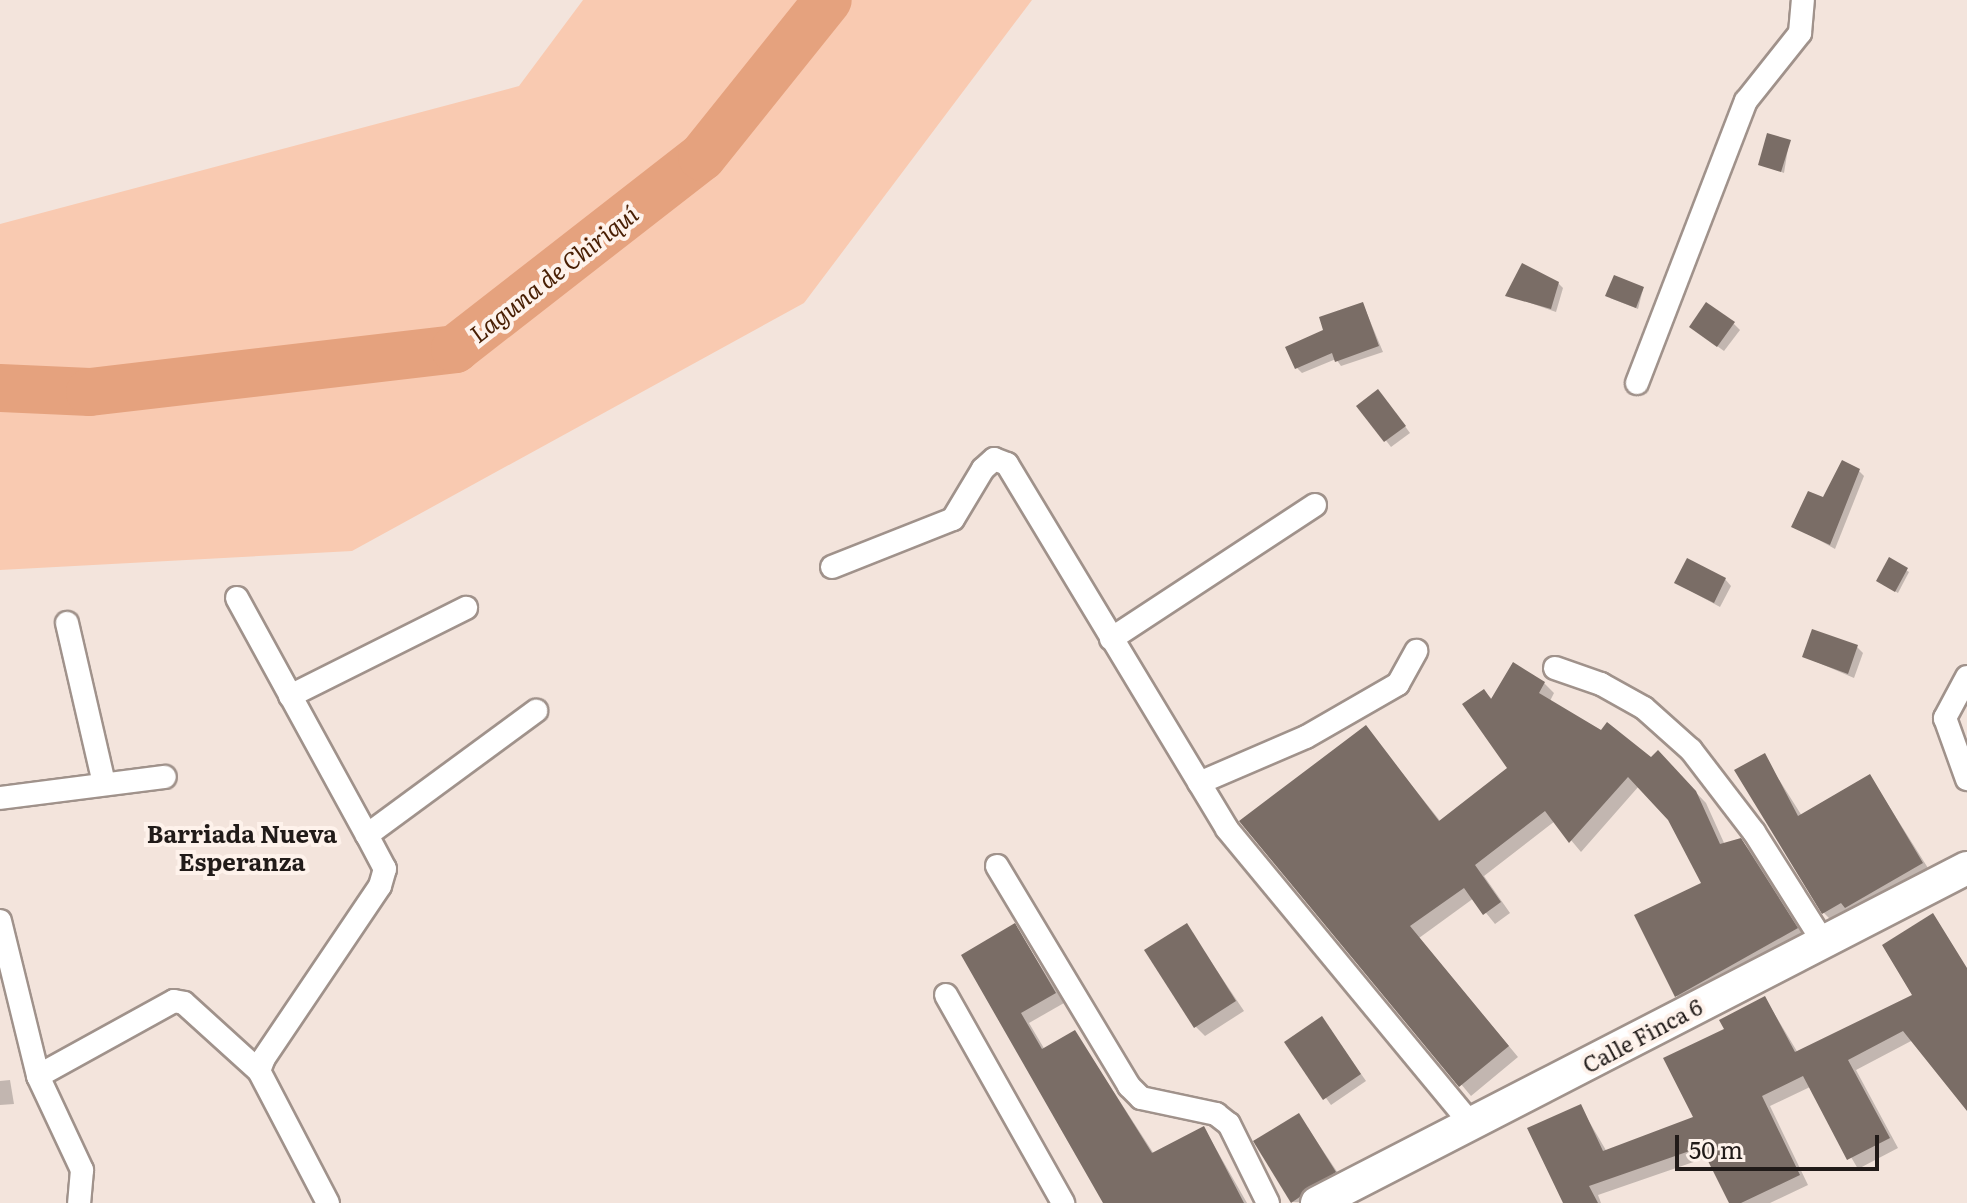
<!DOCTYPE html>
<html>
<head>
<meta charset="utf-8">
<style>
	body { margin:0 }
	#map { position:relative; width:1967px; height:1203px; overflow:hidden; background:#f3e4dc; font-family:Literata,serif }
	div>[style] { position:absolute }
	.green>* { inset:0; background:#f9cab1 }
	.shadow>* { inset:0; background:#0003 }
	.river>* { height:48px; margin:-24px; padding:0 24px; transform-origin:24px; border-radius:24px; background:#e5a27e }
	.building>* { inset:0; background:#7a6d66 }
	.roads { filter:drop-shadow(2px 0 #a0928b) drop-shadow(-2px 0 #a0928b) drop-shadow(0 2px #a0928b) drop-shadow(0 -2px #a0928b) }
	.street>* { height:22px; margin:-11px; padding:0 11px; transform-origin:11px; border-radius:11px; background:#fff }
	.secondary>* { height:32px; margin:-16px; padding:0 16px; transform-origin:16px; border-radius:16px; background:#fff }
	span { translate:-50% -50%; white-space:nowrap; text-align:center; line-height:1.15; -webkit-text-stroke:8px #fef2eb; paint-order:stroke }
	.street-label { font-size:22px; color:#211b19 }
	.water-label { font-size:24px; color:#491f04; font-style:italic }
	.neighbourhood-label { font-size:24px; color:#211b19; font-weight:700 }
	.scale { position:absolute; left:1675px; top:1135px; width:204px; height:36px; box-sizing:border-box; border:4px solid #211b19; border-top:0; padding-left:10px; font-size:24px; line-height:28px; white-space:nowrap; color:#211b19; -webkit-text-stroke:6px #fef2eb; paint-order:stroke }
</style>
</head>
<body>
<div id="map">
	<div class="green">
		<i style="clip-path:polygon(583px 0,1032px 0,804px 303px,352px 551px,0 570px,0 224px,519px 86px)"></i>
	</div>
	<div class="shadow">
		<i style="clip-path:polygon(1789px 142px,1784px 173px,1760px 164px)"></i>
		<i style="clip-path:polygon(1558px 283px,1563px 288px,1556px 312px,1508px 295px)"></i>
		<i style="clip-path:polygon(1643px 289px,1638px 309px,1610px 298px)"></i>
		<i style="clip-path:polygon(1363px 304px,1383px 352px,1341px 366px,1336px 359px,1302px 373px,1297px 368px,1326px 332px)"></i>
		<i style="clip-path:polygon(1734px 324px,1740px 330px,1724px 351px,1698px 332px)"></i>
		<i style="clip-path:polygon(1384px 398px,1410px 433px,1391px 447px,1359px 406px)"></i>
		<i style="clip-path:polygon(1859px 471px,1864px 476px,1835px 549px,1794px 526px)"></i>
		<i style="clip-path:polygon(1890px 560px,1909px 572px,1898px 593px,1881px 583px)"></i>
		<i style="clip-path:polygon(1725px 579px,1731px 586px,1720px 607px,1676px 583px)"></i>
		<i style="clip-path:polygon(1857px 647px,1863px 653px,1854px 678px,1805px 657px)"></i>
		<i style="clip-path:polygon(1544px 683px,1554px 693px,1550px 701px,1651px 759px,1658px 753px,1706px 803px,1725px 845px,1741px 841px,1751px 851px,1807px 939px,1687px 1006px,1677px 996px,1704px 884px,1670px 819px,1639px 786px,1581px 852px,1555px 821px,1484px 876px,1510px 913px,1495px 924px,1474px 898px,1419px 938px,1518px 1057px,1471px 1096px,1242px 822px,1366px 728px,1441px 822px,1510px 769px,1484px 691px,1493px 700px)"></i>
		<i style="clip-path:polygon(1764px 756px,1802px 816px,1870px 776px,1933px 876px,1835px 924px,1824px 913px)"></i>
		<i style="clip-path:polygon(1932px 916px,1967px 969px,1967px 1108px,1913px 1040px,1856px 1070px,1898px 1148px,1858px 1169px,1810px 1087px,1770px 1106px,1808px 1185px,1770px 1203px,1731px 1203px,1708px 1157px,1598px 1195px,1601px 1203px,1566px 1203px,1580px 1106px,1607px 1152px,1695px 1118px,1726px 1030px,1765px 998px,1798px 1053px,1915px 996px)"></i>
		<i style="clip-path:polygon(1015px 926px,1064px 1003px,1029px 1023px,1045px 1050px,1075px 1032px,1154px 1154px,1204px 1128px,1247px 1203px,1106px 1203px,964px 955px)"></i>
		<i style="clip-path:polygon(1187px 926px,1244px 1011px,1205px 1036px,1195px 1026px)"></i>
		<i style="clip-path:polygon(1327px 1025px,1366px 1081px,1331px 1105px,1286px 1042px)"></i>
		<i style="clip-path:polygon(10px 1080px,14px 1104px,0 1105px,0 1081px)"></i>
		<i style="clip-path:polygon(1299px 1115px,1344px 1182px,1314px 1203px,1293px 1202px)"></i>
	</div>
	<div class="river">
		<i style="left:0;top:388px;width:90px;rotate:2.5deg"></i>
		<i style="left:90px;top:392px;width:368px;rotate:-6.7deg"></i>
		<i style="left:455px;top:349px;width:313px;rotate:-37.9deg"></i>
		<i style="left:702px;top:157px;width:201px;rotate:-51.3deg"></i>
	</div>
	<div class="building">
		<i style="clip-path:polygon(1767px 133px,1791px 140px,1781px 172px,1758px 165px)"></i>
		<i style="clip-path:polygon(1522px 263px,1559px 282px,1551px 309px,1505px 296px)"></i>
		<i style="clip-path:polygon(1614px 275px,1644px 287px,1636px 308px,1605px 296px)"></i>
		<i style="clip-path:polygon(1363px 302px,1379px 346px,1335px 362px,1332px 353px,1295px 369px,1285px 347px,1323px 330px,1319px 317px)"></i>
		<i style="clip-path:polygon(1706px 302px,1735px 322px,1717px 347px,1689px 327px)"></i>
		<i style="clip-path:polygon(1378px 389px,1406px 426px,1384px 442px,1356px 406px)"></i>
		<i style="clip-path:polygon(1842px 460px,1860px 469px,1830px 545px,1791px 527px,1808px 491px,1823px 497px)"></i>
		<i style="clip-path:polygon(1889px 557px,1908px 568px,1895px 592px,1876px 581px)"></i>
		<i style="clip-path:polygon(1687px 558px,1726px 578px,1714px 603px,1674px 583px)"></i>
		<i style="clip-path:polygon(1812px 629px,1858px 645px,1848px 674px,1802px 657px)"></i>
		<i style="clip-path:polygon(1513px 662px,1545px 682px,1539px 693px,1601px 730px,1607px 722px,1651px 757px,1658px 750px,1696px 791px,1720px 844px,1741px 838px,1798px 928px,1675px 997px,1634px 915px,1701px 883px,1668px 820px,1628px 777px,1569px 843px,1545px 811px,1475px 865px,1501px 902px,1483px 915px,1464px 888px,1410px 926px,1509px 1046px,1459px 1087px,1239px 821px,1366px 725px,1439px 821px,1507px 768px,1462px 704px,1484px 689px,1491px 699px)"></i>
		<i style="clip-path:polygon(1765px 753px,1798px 816px,1870px 774px,1923px 863px,1845px 908px,1841px 903px,1822px 914px,1734px 770px)"></i>
		<i style="clip-path:polygon(1933px 913px,1967px 968px,1967px 1111px,1903px 1031px,1848px 1060px,1890px 1138px,1847px 1160px,1803px 1076px,1762px 1096px,1800px 1175px,1741px 1203px,1729px 1203px,1701px 1147px,1589px 1186px,1598px 1203px,1563px 1203px,1527px 1128px,1581px 1104px,1603px 1151px,1693px 1117px,1663px 1058px,1724px 1029px,1719px 1020px,1765px 996px,1795px 1052px,1912px 995px,1882px 945px)"></i>
		<i style="clip-path:polygon(1015px 923px,1056px 993px,1021px 1013px,1042px 1049px,1075px 1030px,1152px 1153px,1204px 1126px,1244px 1203px,1103px 1203px,961px 955px)"></i>
		<i style="clip-path:polygon(1187px 923px,1236px 1001px,1194px 1028px,1144px 950px)"></i>
		<i style="clip-path:polygon(1322px 1016px,1361px 1074px,1323px 1100px,1284px 1042px)"></i>
		<i style="clip-path:polygon(1299px 1113px,1336px 1172px,1291px 1203px,1253px 1141px)"></i>
	</div>
	<div class="roads">
		<div class="street">
			<i style="left:1637px;top:383px;width:302px;rotate:-68.9deg"></i>
			<i style="left:1746px;top:101px;width:87px;rotate:-51.5deg"></i>
			<i style="left:1800px;top:33px;width:33px;rotate:-85deg"></i>
			<i style="left:832px;top:567px;width:130px;rotate:-21.6deg"></i>
			<i style="left:953px;top:519px;width:58px;rotate:-59deg"></i>
			<i style="left:983px;top:469px;width:15px;rotate:-42deg"></i>
			<i style="left:994px;top:459px;width:14px;rotate:21deg"></i>
			<i style="left:1007px;top:464px;width:426px;rotate:58.9deg"></i>
			<i style="left:1227px;top:829px;width:384px;rotate:50.4deg"></i>
			<i style="left:237px;top:598px;width:270px;rotate:61.3deg"></i>
			<i style="left:67px;top:623px;width:164px;rotate:77deg"></i>
			<i style="left:1111px;top:639px;width:244px;rotate:-33.3deg"></i>
			<i style="left:1555px;top:668px;width:49px;rotate:19.2deg"></i>
			<i style="left:1601px;top:684px;width:49px;rotate:29.2deg"></i>
			<i style="left:1644px;top:708px;width:63px;rotate:41.8deg"></i>
			<i style="left:1691px;top:750px;width:103px;rotate:52.5deg"></i>
			<i style="left:1754px;top:832px;width:128px;rotate:57.8deg"></i>
			<i style="left:1967px;top:677px;width:47px;rotate:118.2deg"></i>
			<i style="left:1945px;top:718px;width:65px;rotate:70.2deg"></i>
			<i style="left:290px;top:696px;width:197px;rotate:-26.6deg"></i>
			<i style="left:1199px;top:783px;width:116px;rotate:-23.3deg"></i>
			<i style="left:1306px;top:737px;width:106px;rotate:-29.9deg"></i>
			<i style="left:1398px;top:684px;width:38px;rotate:-61deg"></i>
			<i style="left:0;top:798px;width:166px;rotate:-7.3deg"></i>
			<i style="left:997px;top:866px;width:257px;rotate:59deg"></i>
			<i style="left:1129px;top:1086px;width:17px;rotate:45deg"></i>
			<i style="left:1141px;top:1098px;width:77px;rotate:12deg"></i>
			<i style="left:1216px;top:1114px;width:16px;rotate:38deg"></i>
			<i style="left:1229px;top:1124px;width:88px;rotate:63.7deg"></i>
			<i style="left:0;top:921px;width:160px;rotate:76.2deg"></i>
			<i style="left:38px;top:1076px;width:104px;rotate:64.9deg"></i>
			<i style="left:82px;top:1170px;width:33px;rotate:95deg"></i>
			<i style="left:946px;top:995px;width:239px;rotate:60.6deg"></i>
			<i style="left:38px;top:1076px;width:155px;rotate:-28.9deg"></i>
			<i style="left:174px;top:1001px;width:10px;rotate:11deg"></i>
			<i style="left:184px;top:1003px;width:101px;rotate:42.2deg"></i>
			<i style="left:328px;top:1203px;width:149px;rotate:-117.6deg"></i>
			<i style="left:259px;top:1071px;width:14px;rotate:-69deg"></i>
			<i style="left:264px;top:1058px;width:207px;rotate:-56deg"></i>
			<i style="left:380px;top:886px;width:18px;rotate:-74deg"></i>
			<i style="left:385px;top:869px;width:38px;rotate:-118deg"></i>
			<i style="left:367px;top:835px;width:210px;rotate:-36.3deg"></i>
		</div>
		<div class="secondary">
			<i style="left:1317px;top:1203px;width:731px;rotate:-27.27deg"></i>
		</div>
	</div>
	<div class="street-label">
		<span style="left:1642px;top:1035px;rotate:-28deg">Calle Finca 6</span>
	</div>
	<div class="water-label">
		<span style="left:553px;top:273px;rotate:-38deg">Laguna de Chiriquí</span>
	</div>
	<div class="neighbourhood-label">
		<span style="left:242px;top:847px">Barriada Nueva<br>Esperanza</span>
	</div>
	<div class="scale">50 m</div>
</div>
</body>
</html>
